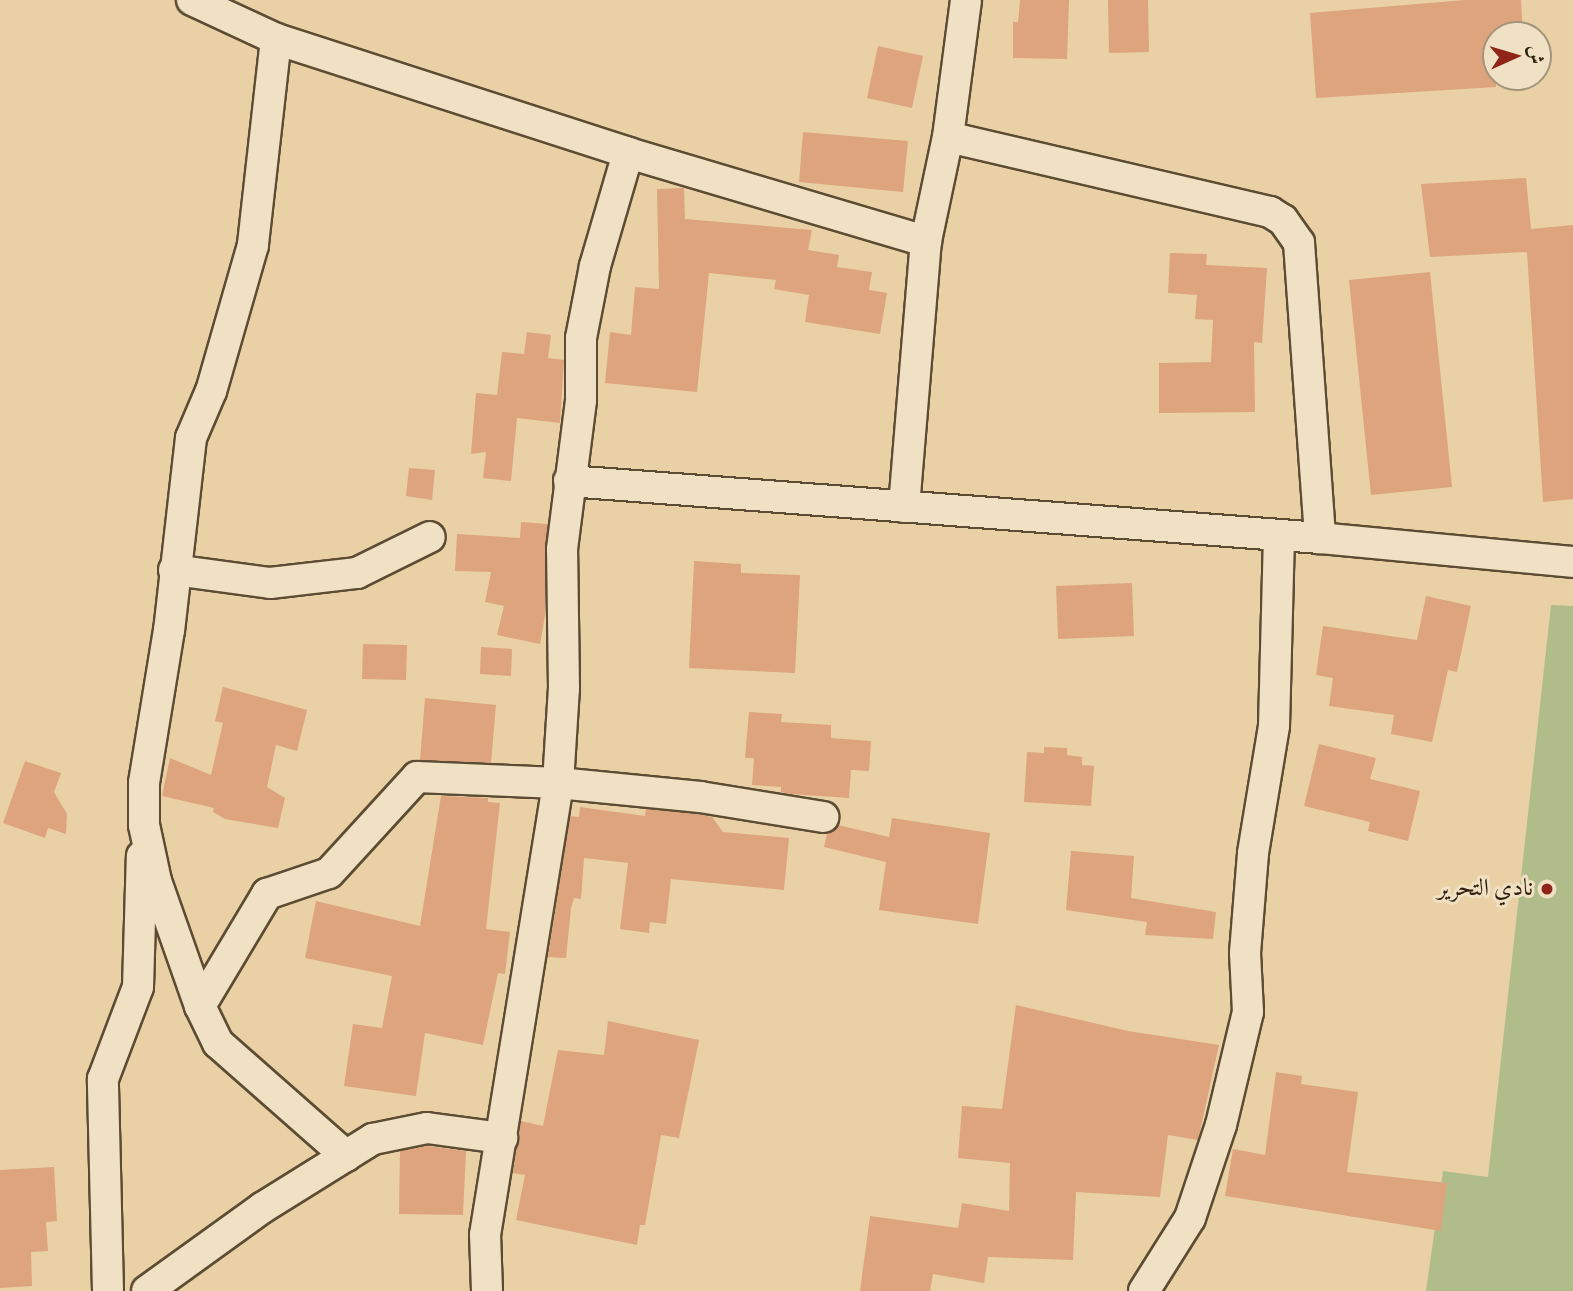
<!DOCTYPE html>
<html>
<head>
<meta charset="utf-8">
<style>
	body { margin:0 }
	#map { position:relative; width:1573px; height:1291px; overflow:hidden; background:#e9d1a5; font-family:"Libre Bodoni",Amiri,serif }
	div>[style] { position:absolute }
	.green>* { inset:0; background:#b0bd8b }
	.building>* { inset:0; background:#dda47d }
	.roads { filter:drop-shadow(2px 0 #5c4c33) drop-shadow(-2px 0 #5c4c33) drop-shadow(0 2px #5c4c33) drop-shadow(0 -2px #5c4c33) }
	.minor>* { height:30px; margin:-15px; padding:0 15px; transform-origin:15px; border-radius:15px; background:#f1e1c4 }
	.dots>* { width:19px; height:19px; translate:-50% -50%; box-sizing:border-box; border:4px solid #f1e1c4; border-radius:50% }
	span { translate:-50% -50%; white-space:nowrap; text-align:center; line-height:1.15; -webkit-text-stroke:6px #f1e1c4; paint-order:stroke }
	.poi-label { font-size:24px; color:#2d200d }
	.right { translate:-100% -50%; text-align:right }
	.north { position:absolute; left:1482px; top:21px; width:70px; height:70px; box-sizing:border-box; background:#f1e1c4; border:2px solid #a3947b; border-radius:50%; rotate:86deg; font-size:19px; font-weight:700; line-height:28px; text-align:center; color:#2d200d }
	.north::after { content:''; display:block; margin:auto; width:24px; height:32px; background:#8f2418; clip-path:polygon(50% 0,100% 100%,50% 72%,0 100%) }
</style>
</head>
<body>
<div id="map">
	<div class="green">
		<i style="clip-path:polygon(1551px 605px,1573px 606px,1573px 1291px,1426px 1291px,1443px 1171px,1488px 1177px)"></i>
	</div>
	<div class="building">
		<i style="clip-path:polygon(1020px 0,1069px 0,1067px 59px,1013px 58px,1013px 22px,1018px 22px)"></i>
		<i style="clip-path:polygon(1108px 0,1148px 0,1149px 52px,1109px 53px)"></i>
		<i style="clip-path:polygon(1465px 0,1521px 0,1523px 35px,1496px 35px,1496px 87px,1316px 98px,1310px 13px)"></i>
		<i style="clip-path:polygon(878px 46px,923px 56px,912px 108px,867px 98px)"></i>
		<i style="clip-path:polygon(803px 132px,908px 141px,903px 192px,799px 182px)"></i>
		<i style="clip-path:polygon(1526px 178px,1531px 229px,1573px 225px,1573px 499px,1543px 502px,1527px 252px,1430px 257px,1421px 184px)"></i>
		<i style="clip-path:polygon(684px 188px,685px 219px,812px 230px,808px 250px,839px 255px,837px 267px,872px 272px,869px 290px,887px 293px,880px 334px,805px 322px,809px 295px,774px 289px,776px 280px,709px 273px,697px 392px,605px 383px,610px 332px,631px 335px,635px 287px,659px 289px,657px 189px)"></i>
		<i style="clip-path:polygon(1170px 253px,1207px 254px,1206px 265px,1267px 268px,1262px 343px,1254px 342px,1255px 412px,1159px 413px,1159px 363px,1211px 362px,1213px 320px,1195px 319px,1197px 295px,1168px 293px)"></i>
		<i style="clip-path:polygon(1430px 272px,1452px 487px,1371px 495px,1349px 280px)"></i>
		<i style="clip-path:polygon(527px 332px,551px 335px,548px 358px,564px 360px,560px 423px,517px 418px,511px 481px,483px 478px,486px 452px,471px 454px,476px 393px,497px 395px,502px 352px,524px 354px)"></i>
		<i style="clip-path:polygon(409px 468px,435px 470px,432px 500px,406px 496px)"></i>
		<i style="clip-path:polygon(521px 522px,548px 524px,545px 616px,540px 644px,497px 635px,504px 606px,485px 602px,491px 572px,455px 571px,457px 534px,520px 538px)"></i>
		<i style="clip-path:polygon(694px 561px,741px 564px,741px 573px,800px 575px,795px 673px,689px 668px)"></i>
		<i style="clip-path:polygon(1132px 583px,1134px 636px,1058px 639px,1056px 586px)"></i>
		<i style="clip-path:polygon(1426px 596px,1471px 606px,1457px 672px,1448px 670px,1432px 742px,1391px 734px,1394px 715px,1329px 706px,1333px 678px,1316px 675px,1323px 626px,1417px 640px)"></i>
		<i style="clip-path:polygon(363px 644px,407px 645px,406px 680px,362px 679px)"></i>
		<i style="clip-path:polygon(481px 647px,512px 649px,511px 676px,480px 674px)"></i>
		<i style="clip-path:polygon(223px 687px,307px 710px,297px 751px,276px 745px,267px 787px,285px 798px,278px 828px,225px 819px,213px 812px,214px 808px,162px 796px,170px 758px,211px 775px,223px 723px,215px 721px)"></i>
		<i style="clip-path:polygon(425px 698px,496px 705px,491px 763px,420px 760px)"></i>
		<i style="clip-path:polygon(749px 712px,782px 714px,781px 722px,831px 725px,831px 738px,871px 741px,869px 771px,851px 770px,849px 798px,791px 794px,781px 792px,781px 787px,752px 785px,754px 758px,745px 758px)"></i>
		<i style="clip-path:polygon(1319px 744px,1376px 758px,1370px 779px,1420px 791px,1408px 841px,1368px 831px,1370px 822px,1304px 806px)"></i>
		<i style="clip-path:polygon(1044px 747px,1067px 748px,1067px 755px,1082px 757px,1082px 765px,1094px 766px,1091px 806px,1024px 802px,1027px 752px,1044px 753px)"></i>
		<i style="clip-path:polygon(25px 761px,61px 773px,54px 792px,67px 814px,66px 834px,48px 828px,45px 838px,3px 823px)"></i>
		<i style="clip-path:polygon(441px 796px,488px 798px,488px 802px,500px 803px,486px 929px,510px 932px,505px 974px,498px 973px,483px 1045px,425px 1033px,416px 1096px,344px 1086px,353px 1024px,382px 1028px,392px 976px,305px 958px,316px 901px,420px 926px)"></i>
		<i style="clip-path:polygon(580px 807px,645px 816px,646px 809px,698px 814px,712px 817px,723px 832px,789px 838px,784px 890px,671px 879px,666px 924px,650px 922px,649px 933px,620px 929px,628px 863px,584px 858px,581px 899px,574px 898px,571px 908px,566px 958px,548px 957px,570px 816px,579px 817px)"></i>
		<i style="clip-path:polygon(892px 818px,990px 833px,978px 924px,879px 910px,886px 862px,824px 847px,827px 834px,838px 825px,889px 837px)"></i>
		<i style="clip-path:polygon(1071px 851px,1134px 856px,1131px 898px,1216px 912px,1213px 939px,1145px 935px,1147px 922px,1066px 910px)"></i>
		<i style="clip-path:polygon(1016px 1005px,1128px 1031px,1219px 1045px,1198px 1140px,1168px 1135px,1160px 1197px,1076px 1192px,1073px 1260px,988px 1257px,984px 1283px,933px 1274px,930px 1291px,860px 1291px,870px 1216px,958px 1228px,962px 1203px,1009px 1211px,1010px 1163px,958px 1158px,962px 1106px,1002px 1109px)"></i>
		<i style="clip-path:polygon(608px 1021px,699px 1040px,679px 1138px,661px 1135px,645px 1225px,640px 1225px,637px 1245px,516px 1220px,525px 1175px,513px 1173px,521px 1121px,543px 1126px,558px 1050px,604px 1055px)"></i>
		<i style="clip-path:polygon(1276px 1072px,1302px 1076px,1301px 1084px,1358px 1092px,1347px 1172px,1447px 1183px,1441px 1231px,1225px 1196px,1233px 1149px,1265px 1155px)"></i>
		<i style="clip-path:polygon(428px 1146px,466px 1151px,463px 1215px,399px 1214px,400px 1151px)"></i>
		<i style="clip-path:polygon(54px 1167px,57px 1221px,46px 1222px,48px 1251px,31px 1252px,32px 1286px,0 1288px,0 1170px)"></i>
	</div>
	<div class="roads">
		<div class="minor">
			<i style="left:192px;top:0;width:93px;rotate:24.9deg"></i>
			<i style="left:276px;top:39px;width:370px;rotate:17.9deg"></i>
			<i style="left:628px;top:153px;width:311px;rotate:16.5deg"></i>
			<i style="left:276px;top:39px;width:207px;rotate:96.4deg"></i>
			<i style="left:253px;top:245px;width:152px;rotate:106deg"></i>
			<i style="left:211px;top:391px;width:51px;rotate:113.1deg"></i>
			<i style="left:191px;top:438px;width:193px;rotate:96.5deg"></i>
			<i style="left:169px;top:630px;width:155px;rotate:99.3deg"></i>
			<i style="left:144px;top:783px;width:42px;rotate:90deg"></i>
			<i style="left:144px;top:825px;width:57px;rotate:77.9deg"></i>
			<i style="left:156px;top:881px;width:133px;rotate:70.6deg"></i>
			<i style="left:200px;top:1006px;width:41px;rotate:64.1deg"></i>
			<i style="left:218px;top:1043px;width:171px;rotate:41.4deg"></i>
			<i style="left:948px;top:137px;width:331px;rotate:13.1deg"></i>
			<i style="left:1270px;top:212px;width:15px;rotate:32deg"></i>
			<i style="left:1283px;top:220px;width:28px;rotate:55deg"></i>
			<i style="left:1299px;top:243px;width:296px;rotate:85.9deg"></i>
			<i style="left:569px;top:481px;width:753px;rotate:4.34deg"></i>
			<i style="left:1320px;top:538px;width:254px;rotate:5.4deg"></i>
			<i style="left:904px;top:507px;width:267px;rotate:-85.3deg"></i>
			<i style="left:926px;top:241px;width:106px;rotate:-78.1deg"></i>
			<i style="left:948px;top:137px;width:138px;rotate:-82.5deg"></i>
			<i style="left:174px;top:570px;width:97px;rotate:7.7deg"></i>
			<i style="left:270px;top:583px;width:88px;rotate:-6.6deg"></i>
			<i style="left:357px;top:573px;width:81px;rotate:-26.3deg"></i>
			<i style="left:200px;top:1006px;width:131px;rotate:-59.1deg"></i>
			<i style="left:267px;top:894px;width:65px;rotate:-18.7deg"></i>
			<i style="left:329px;top:873px;width:130px;rotate:-47.5deg"></i>
			<i style="left:417px;top:777px;width:141px;rotate:2.4deg"></i>
			<i style="left:558px;top:783px;width:143px;rotate:5.6deg"></i>
			<i style="left:700px;top:797px;width:125px;rotate:9.2deg"></i>
			<i style="left:108px;top:1291px;width:212px;rotate:-91.4deg"></i>
			<i style="left:103px;top:1079px;width:98px;rotate:-69.2deg"></i>
			<i style="left:138px;top:987px;width:131px;rotate:-88.3deg"></i>
			<i style="left:147px;top:1291px;width:142px;rotate:-35.8deg"></i>
			<i style="left:262px;top:1208px;width:131px;rotate:-31.9deg"></i>
			<i style="left:373px;top:1139px;width:55px;rotate:-11.5deg"></i>
			<i style="left:427px;top:1128px;width:76px;rotate:7.6deg"></i>
			<i style="left:487px;top:1291px;width:56px;rotate:-92deg"></i>
			<i style="left:485px;top:1235px;width:458px;rotate:-80.8deg"></i>
			<i style="left:558px;top:783px;width:95px;rotate:-86.4deg"></i>
			<i style="left:564px;top:688px;width:139px;rotate:-90.8deg"></i>
			<i style="left:562px;top:549px;width:150px;rotate:-82.7deg"></i>
			<i style="left:581px;top:400px;width:62px;rotate:-90deg"></i>
			<i style="left:581px;top:338px;width:73px;rotate:-79deg"></i>
			<i style="left:595px;top:266px;width:118px;rotate:-73.7deg"></i>
			<i style="left:1144px;top:1291px;width:86px;rotate:-57.8deg"></i>
			<i style="left:1190px;top:1218px;width:98px;rotate:-71.6deg"></i>
			<i style="left:1221px;top:1125px;width:116px;rotate:-76.6deg"></i>
			<i style="left:1248px;top:1012px;width:59px;rotate:-92.9deg"></i>
			<i style="left:1245px;top:953px;width:100px;rotate:-85.4deg"></i>
			<i style="left:1253px;top:853px;width:129px;rotate:-80.6deg"></i>
			<i style="left:1274px;top:726px;width:191px;rotate:-88.5deg"></i>
		</div>
	</div>
	<div class="dots">
		<i style="left:1547px;top:889px;background:#8f2418"></i>
	</div>
	<div class="poi-label">
		<span class="right" style="left:1533px;top:889px">نادي التحرير</span>
	</div>
	<div class="north">ش</div>
</div>
</body>
</html>
